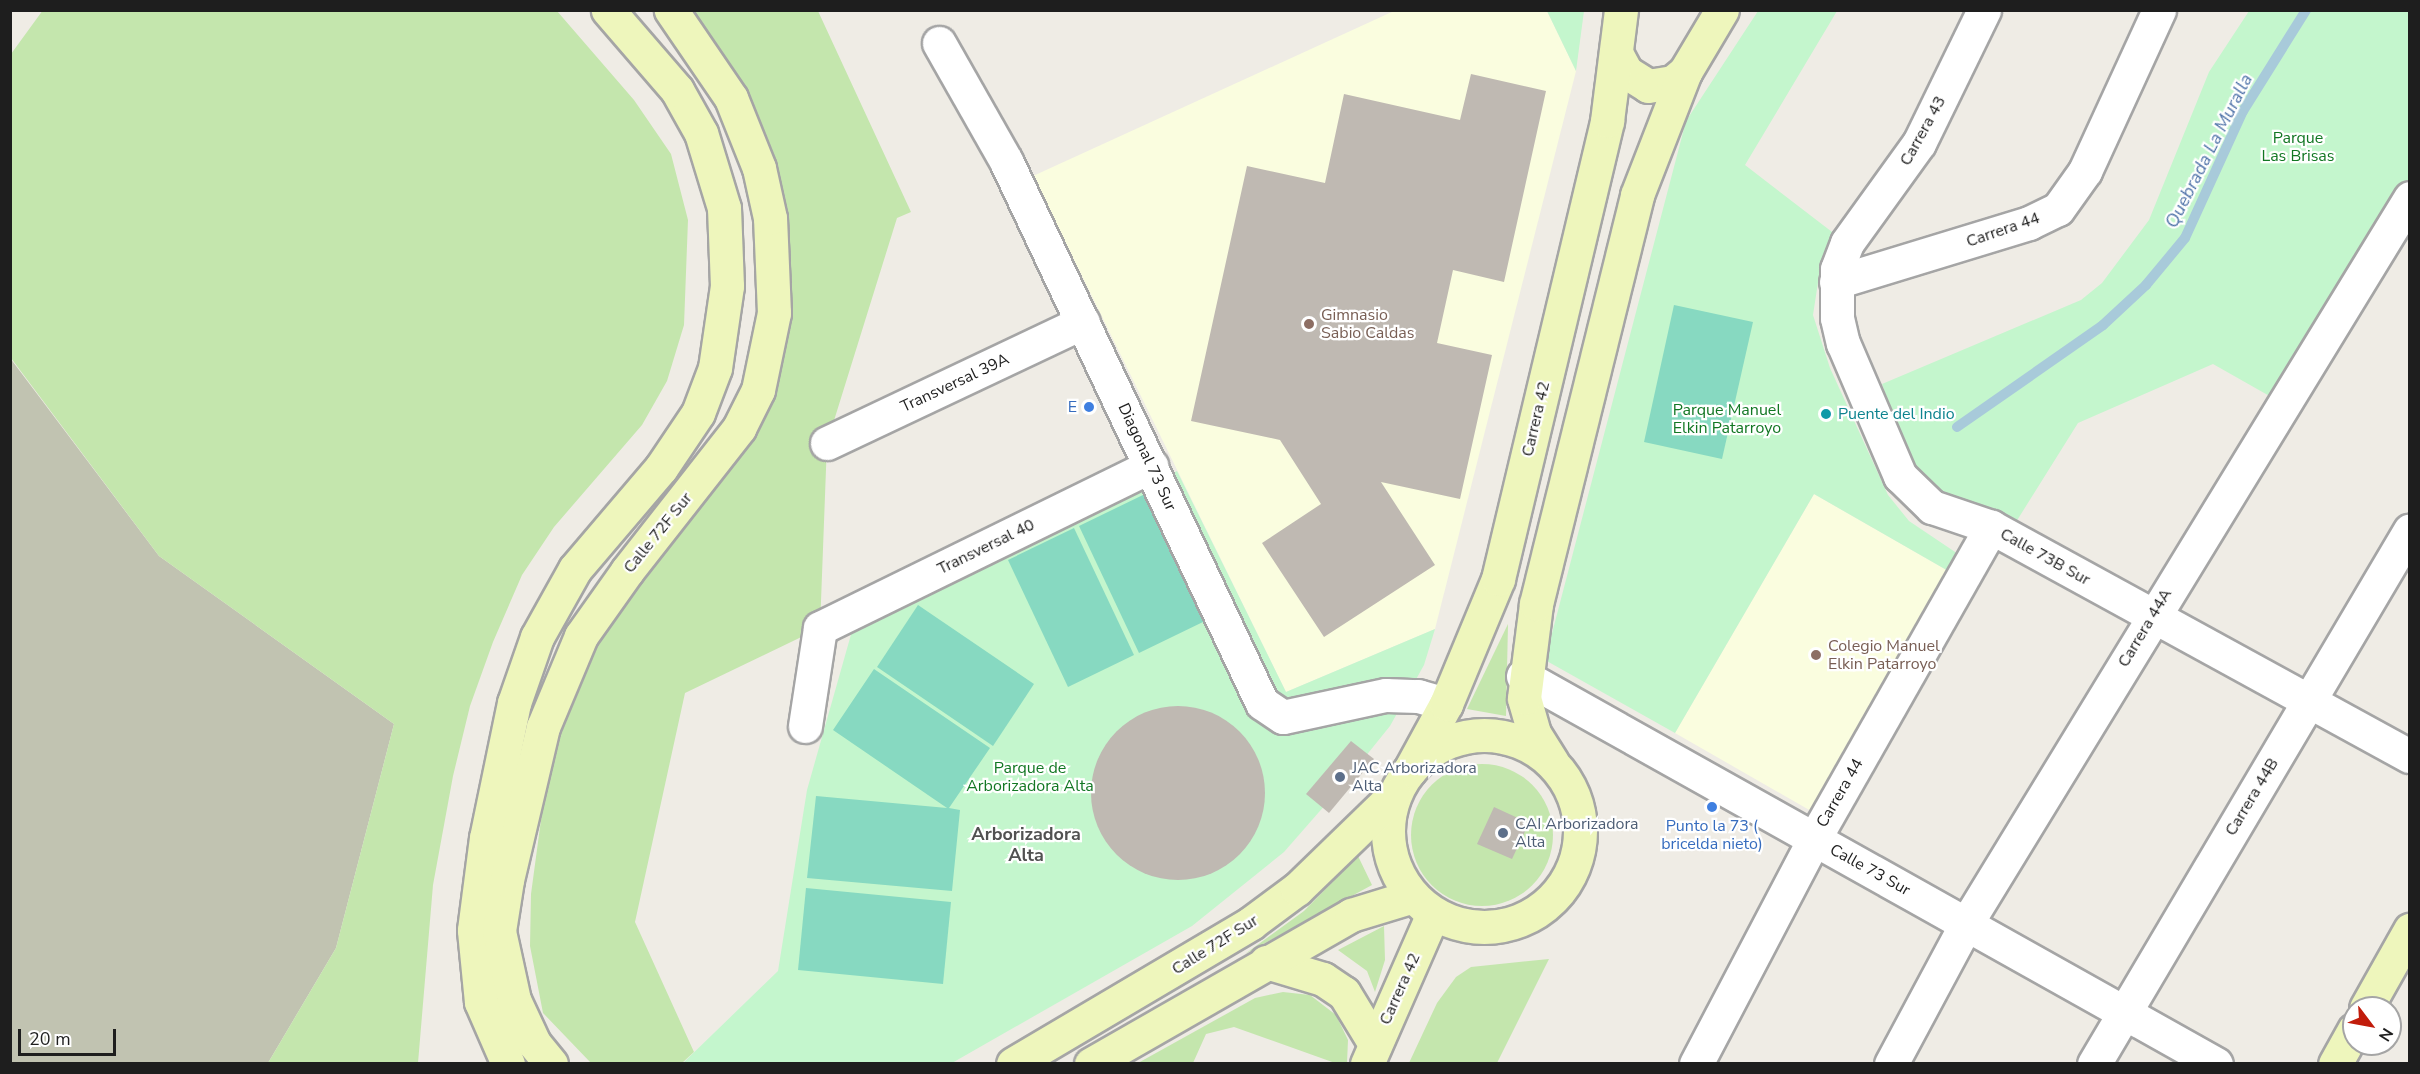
<!DOCTYPE html>
<html>
<head>
<meta charset="utf-8">
<style>
	body { margin:0 }
	#map { position:relative; width:2420px; height:1074px; overflow:hidden; background:#efece5; font-family:"Nunito Sans",sans-serif }
	div>[style] { position:absolute }
	.education>* { inset:0; background:#fafddf }
	.construction>* { inset:0; background:#c1c3b1 }
	.grass>* { inset:0; background:#c4e6ad }
	.round { border-radius:50% }
	.park>* { inset:0; background:#c4f6cd }
	.pitch>* { inset:0; background:#87d9c1 }
	.stream>* { height:10px; margin:-5px; padding:0 5px; transform-origin:5px; border-radius:5px; background:#a8cada }
	.building>* { inset:0; background:#bfb9b2 }
	.roads { filter:drop-shadow(2px 0 #a5a5a5) drop-shadow(-2px 0 #a5a5a5) drop-shadow(0 2px #a5a5a5) drop-shadow(0 -2px #a5a5a5) }
	.street>* { height:33px; margin:-16.5px; padding:0 16.5px; transform-origin:16.5px; border-radius:16.5px; background:#fff }
	.secondary>* { height:33px; margin:-16.5px; padding:0 16.5px; transform-origin:16.5px; border-radius:16.5px; background:#eef6bc }
	.secondary>.ring { margin:-16.5px; padding:0; box-sizing:content-box; background:none; border:33px solid #eef6bc; border-radius:50% }
	.dots>* { width:16px; height:16px; translate:-50% -50%; box-sizing:border-box; border:3px solid #fff; border-radius:50% }
	span { translate:-50% -50%; white-space:nowrap; text-align:center; line-height:1.15; -webkit-text-stroke:4.5px #fff; paint-order:stroke }
	.street-label { font-size:16px; color:#1e1e1e }
	.park-label { font-size:16px; color:#127723 }
	.education-label { font-size:16px; color:#785e54 }
	.left { translate:0 -50%; text-align:left }
	.shop-label { font-size:16px; color:#366cbe }
	.right { translate:-100% -50%; text-align:right }
	.culture-label { font-size:16px; color:#0d838f }
	.service-label { font-size:16px; color:#4e5e75 }
	.water-label { font-size:18px; color:#5074a9; font-style:italic }
	.neighbourhood-label { font-size:18px; color:#515151; font-weight:700 }
	.frame { position:absolute; inset:0; border:12px solid #1e1e1e; pointer-events:none }
	.north { position:absolute; left:2342px; top:996px; width:60px; height:60px; box-sizing:border-box; background:#fff; border:2px solid #a5a5a5; border-radius:50%; rotate:122deg; font-size:16px; font-weight:700; line-height:24px; text-align:center; color:#1e1e1e }
	.north::after { content:''; display:block; margin:auto; width:21px; height:27px; background:#c11c0b; clip-path:polygon(50% 0,100% 100%,50% 72%,0 100%) }
	.scale { position:absolute; left:18px; top:1029px; width:98px; height:27px; box-sizing:border-box; border:3px solid #1e1e1e; border-top:0; padding-left:8px; font-size:18px; line-height:21px; white-space:nowrap; color:#1e1e1e; -webkit-text-stroke:4px #fff; paint-order:stroke }
</style>
</head>
<body>
<div id="map">
	<div class="education">
		<i style="clip-path:polygon(1394px 11px,1547px 11px,1576px 71px,1435px 629px,1286px 692px,1033px 176px)"></i>
		<i style="clip-path:polygon(1814px 494px,1957px 576px,1818px 815px,1675px 733px)"></i>
	</div>
	<div class="construction">
		<i style="clip-path:polygon(10px 358px,159px 556px,394px 724px,336px 948px,268px 1063px,11px 1063px)"></i>
	</div>
	<div class="grass">
		<i style="clip-path:polygon(43px 10px,557px 11px,634px 100px,671px 154px,688px 220px,684px 325px,667px 381px,642px 425px,554px 527px,522px 575px,493px 642px,470px 706px,453px 776px,433px 885px,418px 1063px,268px 1063px,336px 948px,394px 724px,159px 556px,11px 358px,11px 54px)"></i>
		<i style="clip-path:polygon(682px 11px,818px 11px,911px 212px,897px 218px,827px 443px,820px 628px,685px 693px,635px 922px,694px 1052px,682px 1063px,591px 1063px,543px 1013px,530px 946px,531px 894px,543px 805px,560px 722px,583px 665px,612px 617px,726px 463px,775px 257px)"></i>
		<i style="clip-path:polygon(1508px 624px,1506px 716px,1467px 709px)"></i>
		<i class="round" style="left:1411px;top:764px;width:142px;height:142px"></i>
		<i style="clip-path:polygon(1358px 856px,1372px 885px,1245px 954px,1304px 911px)"></i>
		<i style="clip-path:polygon(1384px 926px,1385px 960px,1375px 992px,1367px 971px,1338px 950px)"></i>
		<i style="clip-path:polygon(1549px 959px,1497px 1063px,1409px 1063px,1437px 1003px,1456px 977px,1471px 967px)"></i>
		<i style="clip-path:polygon(1283px 992px,1310px 995px,1336px 1015px,1348px 1040px,1347px 1063px,1335px 1063px,1234px 1027px,1206px 1034px,1193px 1063px,1138px 1063px,1255px 998px)"></i>
	</div>
	<div class="park">
		<i style="clip-path:polygon(1547px 11px,1584px 11px,1576px 71px)"></i>
		<i style="clip-path:polygon(1758px 11px,1837px 11px,1745px 165px,1836px 235px,1819px 276px,1813px 315px,1830px 368px,1888px 495px,1909px 521px,1967px 560px,1957px 576px,1814px 494px,1675px 733px,1545px 660px,1686px 121px)"></i>
		<i style="clip-path:polygon(2249px 11px,2409px 11px,2409px 180px,2273px 398px,2213px 364px,2078px 423px,2016px 522px,1938px 497px,1919px 476px,1905px 447px,1882px 384px,2081px 300px,2102px 283px,2149px 220px,2209px 72px)"></i>
		<i style="clip-path:polygon(1177px 471px,1286px 692px,1435px 629px,1424px 665px,1390px 726px,1340px 788px,1284px 852px,1192px 926px,952px 1063px,682px 1064px,778px 971px,807px 790px,852px 631px)"></i>
	</div>
	<div class="pitch">
		<i style="clip-path:polygon(1674px 305px,1753px 322px,1722px 459px,1644px 442px)"></i>
		<i style="clip-path:polygon(1145px 494px,1205px 621px,1139px 653px,1079px 526px)"></i>
		<i style="clip-path:polygon(1074px 528px,1134px 655px,1068px 687px,1008px 560px)"></i>
		<i style="clip-path:polygon(918px 605px,1034px 684px,993px 746px,877px 667px)"></i>
		<i style="clip-path:polygon(874px 669px,990px 748px,949px 808px,960px 810px,952px 891px,807px 878px,816px 796px,947px 808px,833px 730px)"></i>
		<i style="clip-path:polygon(806px 888px,951px 902px,943px 984px,798px 970px)"></i>
	</div>
	<div class="stream">
		<i style="left:1957px;top:427px;width:178px;rotate:-34.9deg"></i>
		<i style="left:2103px;top:325px;width:59px;rotate:-42.9deg"></i>
		<i style="left:2146px;top:285px;width:61px;rotate:-50.3deg"></i>
		<i style="left:2185px;top:238px;width:140px;rotate:-65.5deg"></i>
		<i style="left:2243px;top:111px;width:119px;rotate:-58deg"></i>
	</div>
	<div class="building">
		<i style="clip-path:polygon(1471px 74px,1546px 91px,1504px 282px,1453px 270px,1437px 343px,1492px 355px,1460px 499px,1381px 482px,1435px 565px,1324px 637px,1262px 543px,1321px 504px,1280px 440px,1191px 421px,1247px 166px,1325px 183px,1344px 94px,1460px 120px)"></i>
		<i class="round" style="left:1091px;top:706px;width:174px;height:174px"></i>
		<i style="clip-path:polygon(1351px 741px,1374px 759px,1329px 813px,1306px 794px)"></i>
		<i style="clip-path:polygon(1494px 807px,1529px 823px,1512px 859px,1477px 844px)"></i>
	</div>
	<div class="roads">
		<div class="street">
			<i style="left:1984px;top:10px;width:148px;rotate:116deg"></i>
			<i style="left:1919px;top:143px;width:123px;rotate:125.8deg"></i>
			<i style="left:1847px;top:243px;width:28px;rotate:111deg"></i>
			<i style="left:1837px;top:269px;width:49px;rotate:90deg"></i>
			<i style="left:1837px;top:318px;width:26px;rotate:77deg"></i>
			<i style="left:1843px;top:343px;width:145px;rotate:66.8deg"></i>
			<i style="left:1900px;top:476px;width:45px;rotate:44.1deg"></i>
			<i style="left:1932px;top:507px;width:62px;rotate:18.7deg"></i>
			<i style="left:1991px;top:527px;width:477px;rotate:28.7deg"></i>
			<i style="left:939px;top:43px;width:136px;rotate:60.4deg"></i>
			<i style="left:1006px;top:161px;width:599px;rotate:64.72deg"></i>
			<i style="left:1262px;top:703px;width:25px;rotate:34deg"></i>
			<i style="left:1283px;top:717px;width:105px;rotate:-12.1deg"></i>
			<i style="left:1386px;top:695px;width:32px;rotate:2deg"></i>
			<i style="left:1418px;top:696px;width:29px;rotate:16deg"></i>
			<i style="left:1836px;top:282px;width:202px;rotate:-17deg"></i>
			<i style="left:2029px;top:223px;width:32px;rotate:-26deg"></i>
			<i style="left:2058px;top:209px;width:47px;rotate:-54.6deg"></i>
			<i style="left:2085px;top:171px;width:177px;rotate:-65.3deg"></i>
			<i style="left:827px;top:443px;width:283px;rotate:-25.3deg"></i>
			<i style="left:1523px;top:676px;width:794px;rotate:29.24deg"></i>
			<i style="left:805px;top:726px;width:99px;rotate:-81.3deg"></i>
			<i style="left:820px;top:628px;width:369px;rotate:-26.1deg"></i>
			<i style="left:1696px;top:1064px;width:254px;rotate:-62.3deg"></i>
			<i style="left:1814px;top:839px;width:359px;rotate:-60.4deg"></i>
			<i style="left:1891px;top:1064px;width:159px;rotate:-61.8deg"></i>
			<i style="left:1966px;top:924px;width:851px;rotate:-58.55deg"></i>
			<i style="left:2094px;top:1064px;width:620px;rotate:-59.38deg"></i>
		</div>
		<div class="secondary">
			<i style="left:1616px;top:53px;width:21px;rotate:62deg"></i>
			<i style="left:1626px;top:72px;width:26px;rotate:32deg"></i>
			<i style="left:1648px;top:86px;width:25px;rotate:-9deg"></i>
			<i style="left:1673px;top:82px;width:16px;rotate:-40deg"></i>
			<i class="ring" style="left:1388px;top:735px;width:159px;height:159px"></i>
			<i style="left:1552px;top:762px;width:34px;rotate:-122deg"></i>
			<i style="left:1534px;top:733px;width:36px;rotate:-106deg"></i>
			<i style="left:1524px;top:698px;width:95px;rotate:-82.7deg"></i>
			<i style="left:1536px;top:604px;width:421px;rotate:-76.1deg"></i>
			<i style="left:1637px;top:195px;width:132px;rotate:-68.7deg"></i>
			<i style="left:1685px;top:72px;width:72px;rotate:-59.2deg"></i>
			<i style="left:1410px;top:770px;width:75px;rotate:-61.4deg"></i>
			<i style="left:1446px;top:704px;width:135px;rotate:-67.4deg"></i>
			<i style="left:1498px;top:579px;width:471px;rotate:-76.6deg"></i>
			<i style="left:1607px;top:121px;width:112px;rotate:-82.8deg"></i>
			<i style="left:1266px;top:962px;width:59px;rotate:16.6deg"></i>
			<i style="left:1323px;top:979px;width:25px;rotate:34deg"></i>
			<i style="left:1344px;top:993px;width:60px;rotate:58.7deg"></i>
			<i style="left:2366px;top:1008px;width:90px;rotate:-60.6deg"></i>
			<i style="left:508px;top:1064px;width:68px;rotate:-113.5deg"></i>
			<i style="left:481px;top:1002px;width:72px;rotate:-95.6deg"></i>
			<i style="left:474px;top:930px;width:93px;rotate:-82.6deg"></i>
			<i style="left:486px;top:838px;width:138px;rotate:-78.3deg"></i>
			<i style="left:514px;top:703px;width:70px;rotate:-70.8deg"></i>
			<i style="left:537px;top:637px;width:78px;rotate:-60.8deg"></i>
			<i style="left:575px;top:569px;width:133px;rotate:-49.6deg"></i>
			<i style="left:661px;top:468px;width:66px;rotate:-56.1deg"></i>
			<i style="left:698px;top:413px;width:48px;rotate:-69.3deg"></i>
			<i style="left:715px;top:368px;width:83px;rotate:-81.7deg"></i>
			<i style="left:727px;top:286px;width:78px;rotate:-92.2deg"></i>
			<i style="left:724px;top:208px;width:78px;rotate:-107deg"></i>
			<i style="left:701px;top:133px;width:49px;rotate:-119.2deg"></i>
			<i style="left:677px;top:90px;width:106px;rotate:-130.8deg"></i>
			<i style="left:551px;top:1064px;width:27px;rotate:-129deg"></i>
			<i style="left:534px;top:1043px;width:47px;rotate:-114.9deg"></i>
			<i style="left:514px;top:1000px;width:71px;rotate:-102.3deg"></i>
			<i style="left:499px;top:931px;width:52px;rotate:-81.1deg"></i>
			<i style="left:507px;top:880px;width:157px;rotate:-76.8deg"></i>
			<i style="left:543px;top:727px;width:99px;rotate:-67.3deg"></i>
			<i style="left:581px;top:636px;width:80px;rotate:-54.7deg"></i>
			<i style="left:627px;top:571px;width:182px;rotate:-51.9deg"></i>
			<i style="left:739px;top:428px;width:42px;rotate:-63.4deg"></i>
			<i style="left:758px;top:390px;width:79px;rotate:-78.3deg"></i>
			<i style="left:774px;top:313px;width:95px;rotate:-92.4deg"></i>
			<i style="left:770px;top:218px;width:51px;rotate:-102.4deg"></i>
			<i style="left:759px;top:168px;width:75px;rotate:-111.8deg"></i>
			<i style="left:731px;top:98px;width:107px;rotate:-124.3deg"></i>
			<i style="left:1013px;top:1064px;width:277px;rotate:-30.6deg"></i>
			<i style="left:1251px;top:923px;width:57px;rotate:-36.5deg"></i>
			<i style="left:1297px;top:889px;width:135px;rotate:-44.1deg"></i>
			<i style="left:1091px;top:1064px;width:300px;rotate:-29.8deg"></i>
			<i style="left:1351px;top:915px;width:62px;rotate:-17deg"></i>
			<i style="left:1367px;top:1064px;width:164px;rotate:-66.3deg"></i>
			<i style="left:2335px;top:1064px;width:39px;rotate:-61deg"></i>
		</div>
	</div>
	<div class="dots">
		<i style="left:1309px;top:324px;background:#8d6e63"></i>
		<i style="left:1089px;top:407px;background:#3f7fe0"></i>
		<i style="left:1826px;top:414px;background:#0f9aa8"></i>
		<i style="left:1816px;top:655px;background:#8d6e63"></i>
		<i style="left:1340px;top:777px;background:#5c6f8a"></i>
		<i style="left:1712px;top:807px;background:#3f7fe0"></i>
		<i style="left:1503px;top:833px;background:#5c6f8a"></i>
	</div>
	<div class="street-label">
		<span style="left:1923px;top:131px;rotate:-61deg">Carrera 43</span>
		<span style="left:2003px;top:230px;rotate:-19deg">Carrera 44</span>
		<span style="left:955px;top:383px;rotate:-25deg">Transversal 39A</span>
		<span style="left:1536px;top:419px;rotate:-77deg">Carrera 42</span>
		<span style="left:1147px;top:457px;rotate:65deg">Diagonal 73 Sur</span>
		<span style="left:658px;top:533px;rotate:-51deg">Calle 72F Sur</span>
		<span style="left:986px;top:547px;rotate:-26deg">Transversal 40</span>
		<span style="left:2045px;top:557px;rotate:29deg">Calle 73B Sur</span>
		<span style="left:2145px;top:628px;rotate:-59deg">Carrera 44A</span>
		<span style="left:1840px;top:793px;rotate:-60deg">Carrera 44</span>
		<span style="left:2252px;top:797px;rotate:-59deg">Carrera 44B</span>
		<span style="left:1870px;top:870px;rotate:29deg">Calle 73 Sur</span>
		<span style="left:1215px;top:945px;rotate:-32deg">Calle 72F Sur</span>
		<span style="left:1400px;top:989px;rotate:-66deg">Carrera 42</span>
	</div>
	<div class="park-label">
		<span style="left:2298px;top:147px">Parque<br>Las Brisas</span>
		<span style="left:1727px;top:419px">Parque Manuel<br>Elkin Patarroyo</span>
		<span style="left:1030px;top:777px">Parque de<br>Arborizadora Alta</span>
	</div>
	<div class="education-label">
		<span class="left" style="left:1321px;top:324px">Gimnasio<br>Sabio Caldas</span>
		<span class="left" style="left:1828px;top:655px">Colegio Manuel<br>Elkin Patarroyo</span>
	</div>
	<div class="shop-label">
		<span class="right" style="left:1077px;top:407px">E</span>
		<span style="left:1712px;top:835px">Punto la 73 (<br>bricelda nieto)</span>
	</div>
	<div class="culture-label">
		<span class="left" style="left:1838px;top:414px">Puente del Indio</span>
	</div>
	<div class="service-label">
		<span class="left" style="left:1352px;top:777px">JAC Arborizadora<br>Alta</span>
		<span class="left" style="left:1515px;top:833px">CAI Arborizadora<br>Alta</span>
	</div>
	<div class="water-label">
		<span style="left:2209px;top:151px;rotate:-63deg">Quebrada La Muralla</span>
	</div>
	<div class="neighbourhood-label">
		<span style="left:1026px;top:845px">Arborizadora<br>Alta</span>
	</div>
	<div class="frame"></div>
	<div class="north">N</div>
	<div class="scale">20 m</div>
</div>
</body>
</html>
